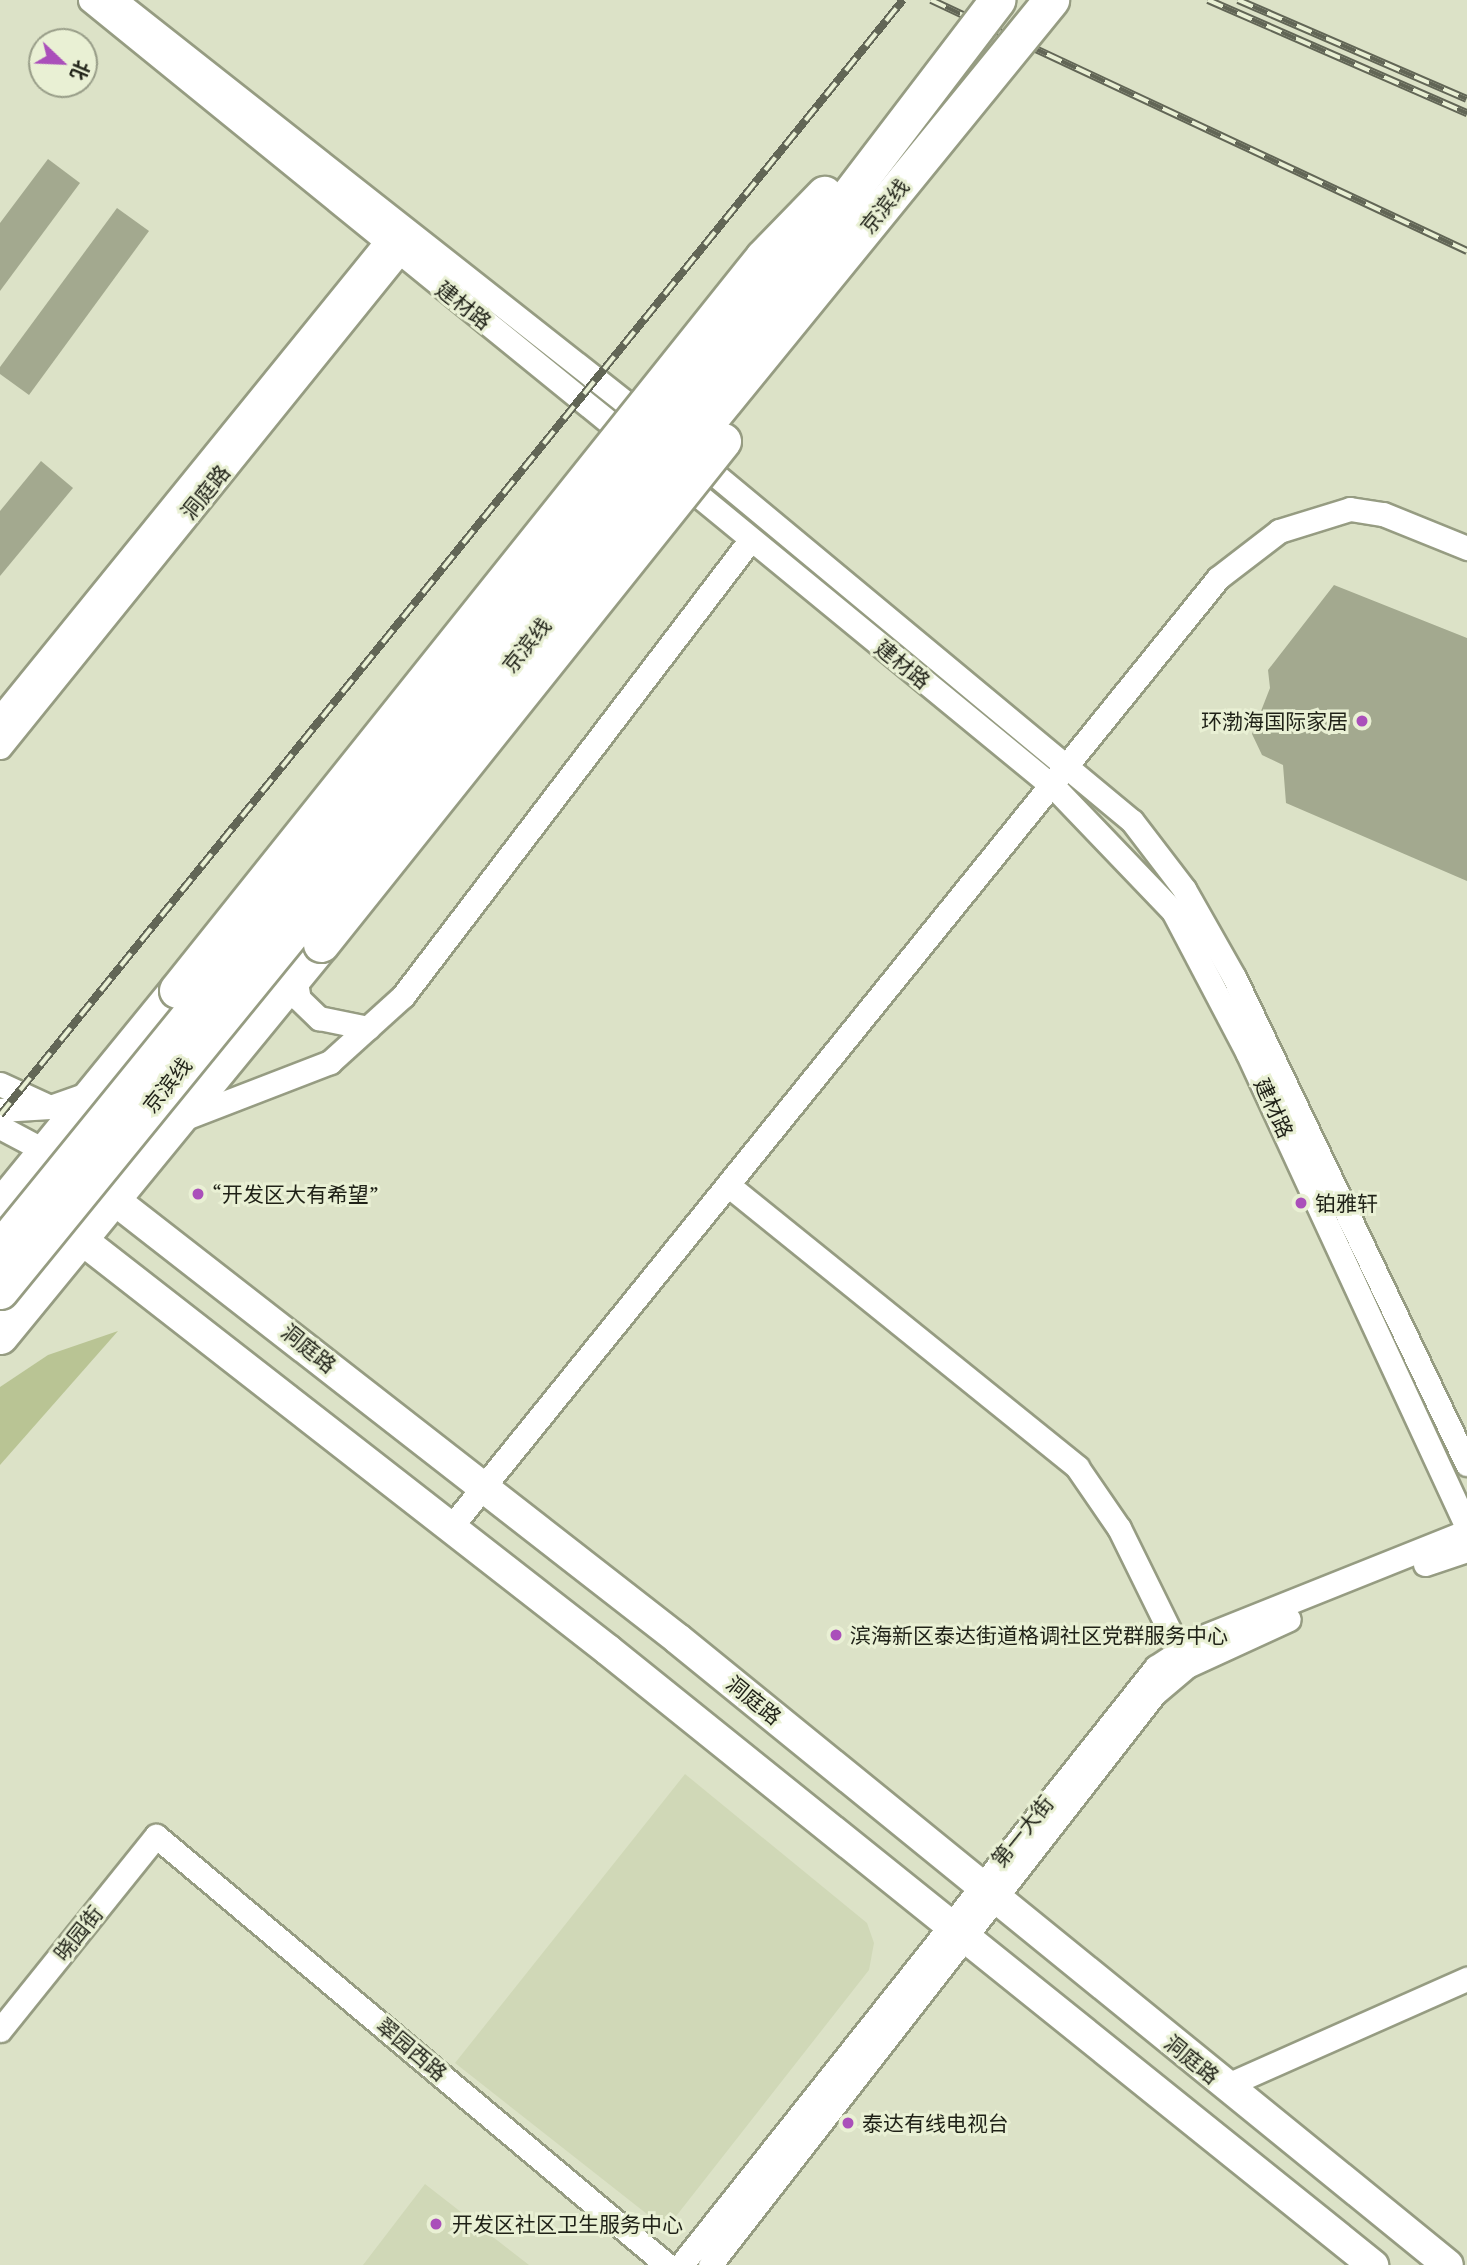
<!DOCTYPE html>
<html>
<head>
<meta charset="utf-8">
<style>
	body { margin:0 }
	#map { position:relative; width:1467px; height:2265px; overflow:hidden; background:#dce2c7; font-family:"PT Serif","Noto Sans SC",serif }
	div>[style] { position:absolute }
	.built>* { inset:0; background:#d0d8b7 }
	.green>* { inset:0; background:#b9c494 }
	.building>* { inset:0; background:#a3a98f }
	.roads { filter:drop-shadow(2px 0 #969c82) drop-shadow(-2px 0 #969c82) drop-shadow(0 2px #969c82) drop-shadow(0 -2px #969c82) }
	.minor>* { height:23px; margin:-11.5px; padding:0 11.5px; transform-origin:11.5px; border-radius:11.5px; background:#fff }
	.major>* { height:30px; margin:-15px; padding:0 15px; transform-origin:15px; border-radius:15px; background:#fff }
	.highway>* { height:35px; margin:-17.5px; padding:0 17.5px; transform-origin:17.5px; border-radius:17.5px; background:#fff }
	.rail>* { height:8px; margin-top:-4px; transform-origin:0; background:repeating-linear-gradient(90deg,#e9f0d4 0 16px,#626656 0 32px); box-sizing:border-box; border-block:2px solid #626656 }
	.bridges { filter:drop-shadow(2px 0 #969c82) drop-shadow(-2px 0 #969c82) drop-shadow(0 2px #969c82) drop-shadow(0 -2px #969c82) }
	.highway-bridge>* { height:35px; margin:-17.5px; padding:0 17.5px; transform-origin:17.5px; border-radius:17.5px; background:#fff }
	.dots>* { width:19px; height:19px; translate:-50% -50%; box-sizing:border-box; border:4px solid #e9f0d4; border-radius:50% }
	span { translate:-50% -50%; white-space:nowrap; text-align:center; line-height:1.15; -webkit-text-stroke:6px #e9f0d4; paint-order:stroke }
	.street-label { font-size:21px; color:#1f2117 }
	.poi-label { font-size:21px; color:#1f2117 }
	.right { translate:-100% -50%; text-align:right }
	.left { translate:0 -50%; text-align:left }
	.north { position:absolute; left:28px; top:28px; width:70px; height:70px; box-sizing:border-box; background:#e9f0d4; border:2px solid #989d88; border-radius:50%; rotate:113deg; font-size:19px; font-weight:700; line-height:28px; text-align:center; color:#1f2117 }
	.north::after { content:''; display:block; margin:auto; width:24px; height:32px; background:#aa4fba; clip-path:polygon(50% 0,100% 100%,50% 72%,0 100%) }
</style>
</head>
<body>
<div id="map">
	<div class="built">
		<i style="clip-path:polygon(685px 1774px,867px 1923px,874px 1943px,869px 1970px,666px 2229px,455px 2063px)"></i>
		<i style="clip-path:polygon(425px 2184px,529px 2265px,363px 2265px)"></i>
	</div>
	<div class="green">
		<i style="clip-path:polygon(118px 1331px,0 1465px,0 1387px,48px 1355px)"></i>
	</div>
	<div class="building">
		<i style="clip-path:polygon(48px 159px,80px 183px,0 291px,0 223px)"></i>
		<i style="clip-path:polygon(117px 208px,149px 231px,29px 395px,0 374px,0 367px)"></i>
		<i style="clip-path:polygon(41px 461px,73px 488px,0 576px,0 511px)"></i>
		<i style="clip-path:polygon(1334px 585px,1467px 638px,1467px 881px,1286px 803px,1283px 765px,1262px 755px,1252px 734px,1270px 688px,1268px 670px)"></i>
	</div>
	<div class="roads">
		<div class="minor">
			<i style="left:90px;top:0;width:697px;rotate:39.12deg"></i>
			<i style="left:115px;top:0;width:680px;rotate:38.25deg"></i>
			<i style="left:695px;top:458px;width:568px;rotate:39.72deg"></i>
			<i style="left:1132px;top:821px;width:86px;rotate:52.6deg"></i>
			<i style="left:1184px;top:889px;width:101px;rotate:60.4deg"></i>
			<i style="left:1234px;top:977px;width:540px;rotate:64.43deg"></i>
			<i style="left:676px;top:477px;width:490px;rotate:39.4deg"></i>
			<i style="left:1055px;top:788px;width:170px;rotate:46.2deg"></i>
			<i style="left:1173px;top:911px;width:159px;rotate:62.3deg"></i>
			<i style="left:1247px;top:1052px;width:523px;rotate:65.15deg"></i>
			<i style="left:0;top:718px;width:627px;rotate:-50.95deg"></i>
			<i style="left:0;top:747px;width:648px;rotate:-51.08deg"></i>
			<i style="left:295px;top:977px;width:22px;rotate:80deg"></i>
			<i style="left:299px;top:999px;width:28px;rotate:44deg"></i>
			<i style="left:319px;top:1018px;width:50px;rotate:11.5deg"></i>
			<i style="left:0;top:1084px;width:55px;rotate:24.7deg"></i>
			<i style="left:0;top:1110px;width:50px;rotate:-3.4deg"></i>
			<i style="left:50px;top:1107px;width:42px;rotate:-19.3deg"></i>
			<i style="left:180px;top:1120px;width:161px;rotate:-21.1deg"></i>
			<i style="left:330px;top:1062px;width:98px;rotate:-42.1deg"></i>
			<i style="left:403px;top:996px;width:574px;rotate:-52.71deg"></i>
			<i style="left:0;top:1127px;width:53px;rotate:28deg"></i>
			<i style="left:728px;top:1185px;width:449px;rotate:38.9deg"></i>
			<i style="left:1077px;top:1467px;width:74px;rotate:55.5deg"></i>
			<i style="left:1119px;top:1528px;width:149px;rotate:63.8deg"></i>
			<i style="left:451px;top:1527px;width:1220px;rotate:-51.05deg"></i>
			<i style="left:1218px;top:578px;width:77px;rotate:-37.6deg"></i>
			<i style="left:1279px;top:531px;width:74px;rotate:-17.2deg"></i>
			<i style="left:1350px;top:509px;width:33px;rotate:9deg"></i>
			<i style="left:1383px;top:514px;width:91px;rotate:22deg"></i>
			<i style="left:1425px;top:1564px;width:44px;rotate:-18.4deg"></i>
			<i style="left:0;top:2030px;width:249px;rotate:-51.2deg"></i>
			<i style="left:156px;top:1836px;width:667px;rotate:40.01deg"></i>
			<i style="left:1225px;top:2086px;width:265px;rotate:-23.9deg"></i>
			<i style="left:681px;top:2265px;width:764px;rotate:-51.54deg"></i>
			<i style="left:1156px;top:1667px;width:53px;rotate:-33.4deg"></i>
			<i style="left:1200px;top:1638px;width:288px;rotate:-21.8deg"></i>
			<i style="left:710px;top:2265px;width:723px;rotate:-52.13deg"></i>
			<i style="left:1154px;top:1694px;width:43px;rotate:-40.3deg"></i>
			<i style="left:1187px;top:1666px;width:112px;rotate:-24.7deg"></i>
		</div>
		<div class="major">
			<i style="left:94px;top:1184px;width:740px;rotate:37.92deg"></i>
			<i style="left:678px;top:1639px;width:992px;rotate:39.11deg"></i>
			<i style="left:63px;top:1225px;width:691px;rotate:37.95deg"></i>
			<i style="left:608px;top:1650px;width:982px;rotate:38.8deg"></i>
		</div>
		<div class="highway">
			<i style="left:0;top:1207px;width:280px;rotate:-50.8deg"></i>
			<i style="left:0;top:1336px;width:507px;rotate:-50.69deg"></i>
		</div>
	</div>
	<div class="rail">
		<i style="left:931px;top:0;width:592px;rotate:25.09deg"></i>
		<i style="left:1208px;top:0;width:283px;rotate:23.6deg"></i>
		<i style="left:1238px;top:0;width:249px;rotate:23.4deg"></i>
		<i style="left:0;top:1115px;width:1435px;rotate:-51deg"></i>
	</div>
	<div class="bridges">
		<div class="highway-bridge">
			<i style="left:321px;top:944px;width:644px;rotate:-51.37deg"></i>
			<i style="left:177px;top:990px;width:938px;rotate:-51.36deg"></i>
			<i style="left:763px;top:257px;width:88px;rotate:-45.9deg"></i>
			<i style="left:0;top:1248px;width:1193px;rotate:-50.92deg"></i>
			<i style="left:752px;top:322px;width:405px;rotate:-52.7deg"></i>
			<i style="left:0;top:1291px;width:1665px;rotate:-50.85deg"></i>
		</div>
	</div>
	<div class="dots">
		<i style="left:1362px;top:721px;background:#aa4fba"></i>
		<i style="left:198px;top:1194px;background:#aa4fba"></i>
		<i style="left:1301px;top:1203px;background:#aa4fba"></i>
		<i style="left:836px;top:1635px;background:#aa4fba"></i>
		<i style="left:848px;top:2123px;background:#aa4fba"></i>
		<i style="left:436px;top:2224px;background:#aa4fba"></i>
	</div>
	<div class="street-label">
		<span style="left:884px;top:206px;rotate:-51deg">京滨线</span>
		<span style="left:464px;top:305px;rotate:38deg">建材路</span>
		<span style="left:205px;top:492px;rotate:-51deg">洞庭路</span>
		<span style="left:526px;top:645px;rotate:-51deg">京滨线</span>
		<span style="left:903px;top:664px;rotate:39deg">建材路</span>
		<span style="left:167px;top:1085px;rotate:-51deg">京滨线</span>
		<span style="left:1274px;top:1108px;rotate:65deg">建材路</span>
		<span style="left:309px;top:1348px;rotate:39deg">洞庭路</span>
		<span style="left:754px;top:1700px;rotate:39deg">洞庭路</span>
		<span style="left:1022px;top:1831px;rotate:-51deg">第一大街</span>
		<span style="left:78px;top:1933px;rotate:-51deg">晓园街</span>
		<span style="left:412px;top:2049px;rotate:40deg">翠园西路</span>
		<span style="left:1192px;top:2059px;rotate:39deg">洞庭路</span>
	</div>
	<div class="poi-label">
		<span class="right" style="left:1348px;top:721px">环渤海国际家居</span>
		<span class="left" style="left:212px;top:1194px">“开发区大有希望”</span>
		<span class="left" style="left:1315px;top:1203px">铂雅轩</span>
		<span class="left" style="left:850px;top:1635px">滨海新区泰达街道格调社区党群服务中心</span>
		<span class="left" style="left:862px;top:2123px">泰达有线电视台</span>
		<span class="left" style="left:452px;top:2224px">开发区社区卫生服务中心</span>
	</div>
	<div class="north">北</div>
</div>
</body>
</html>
